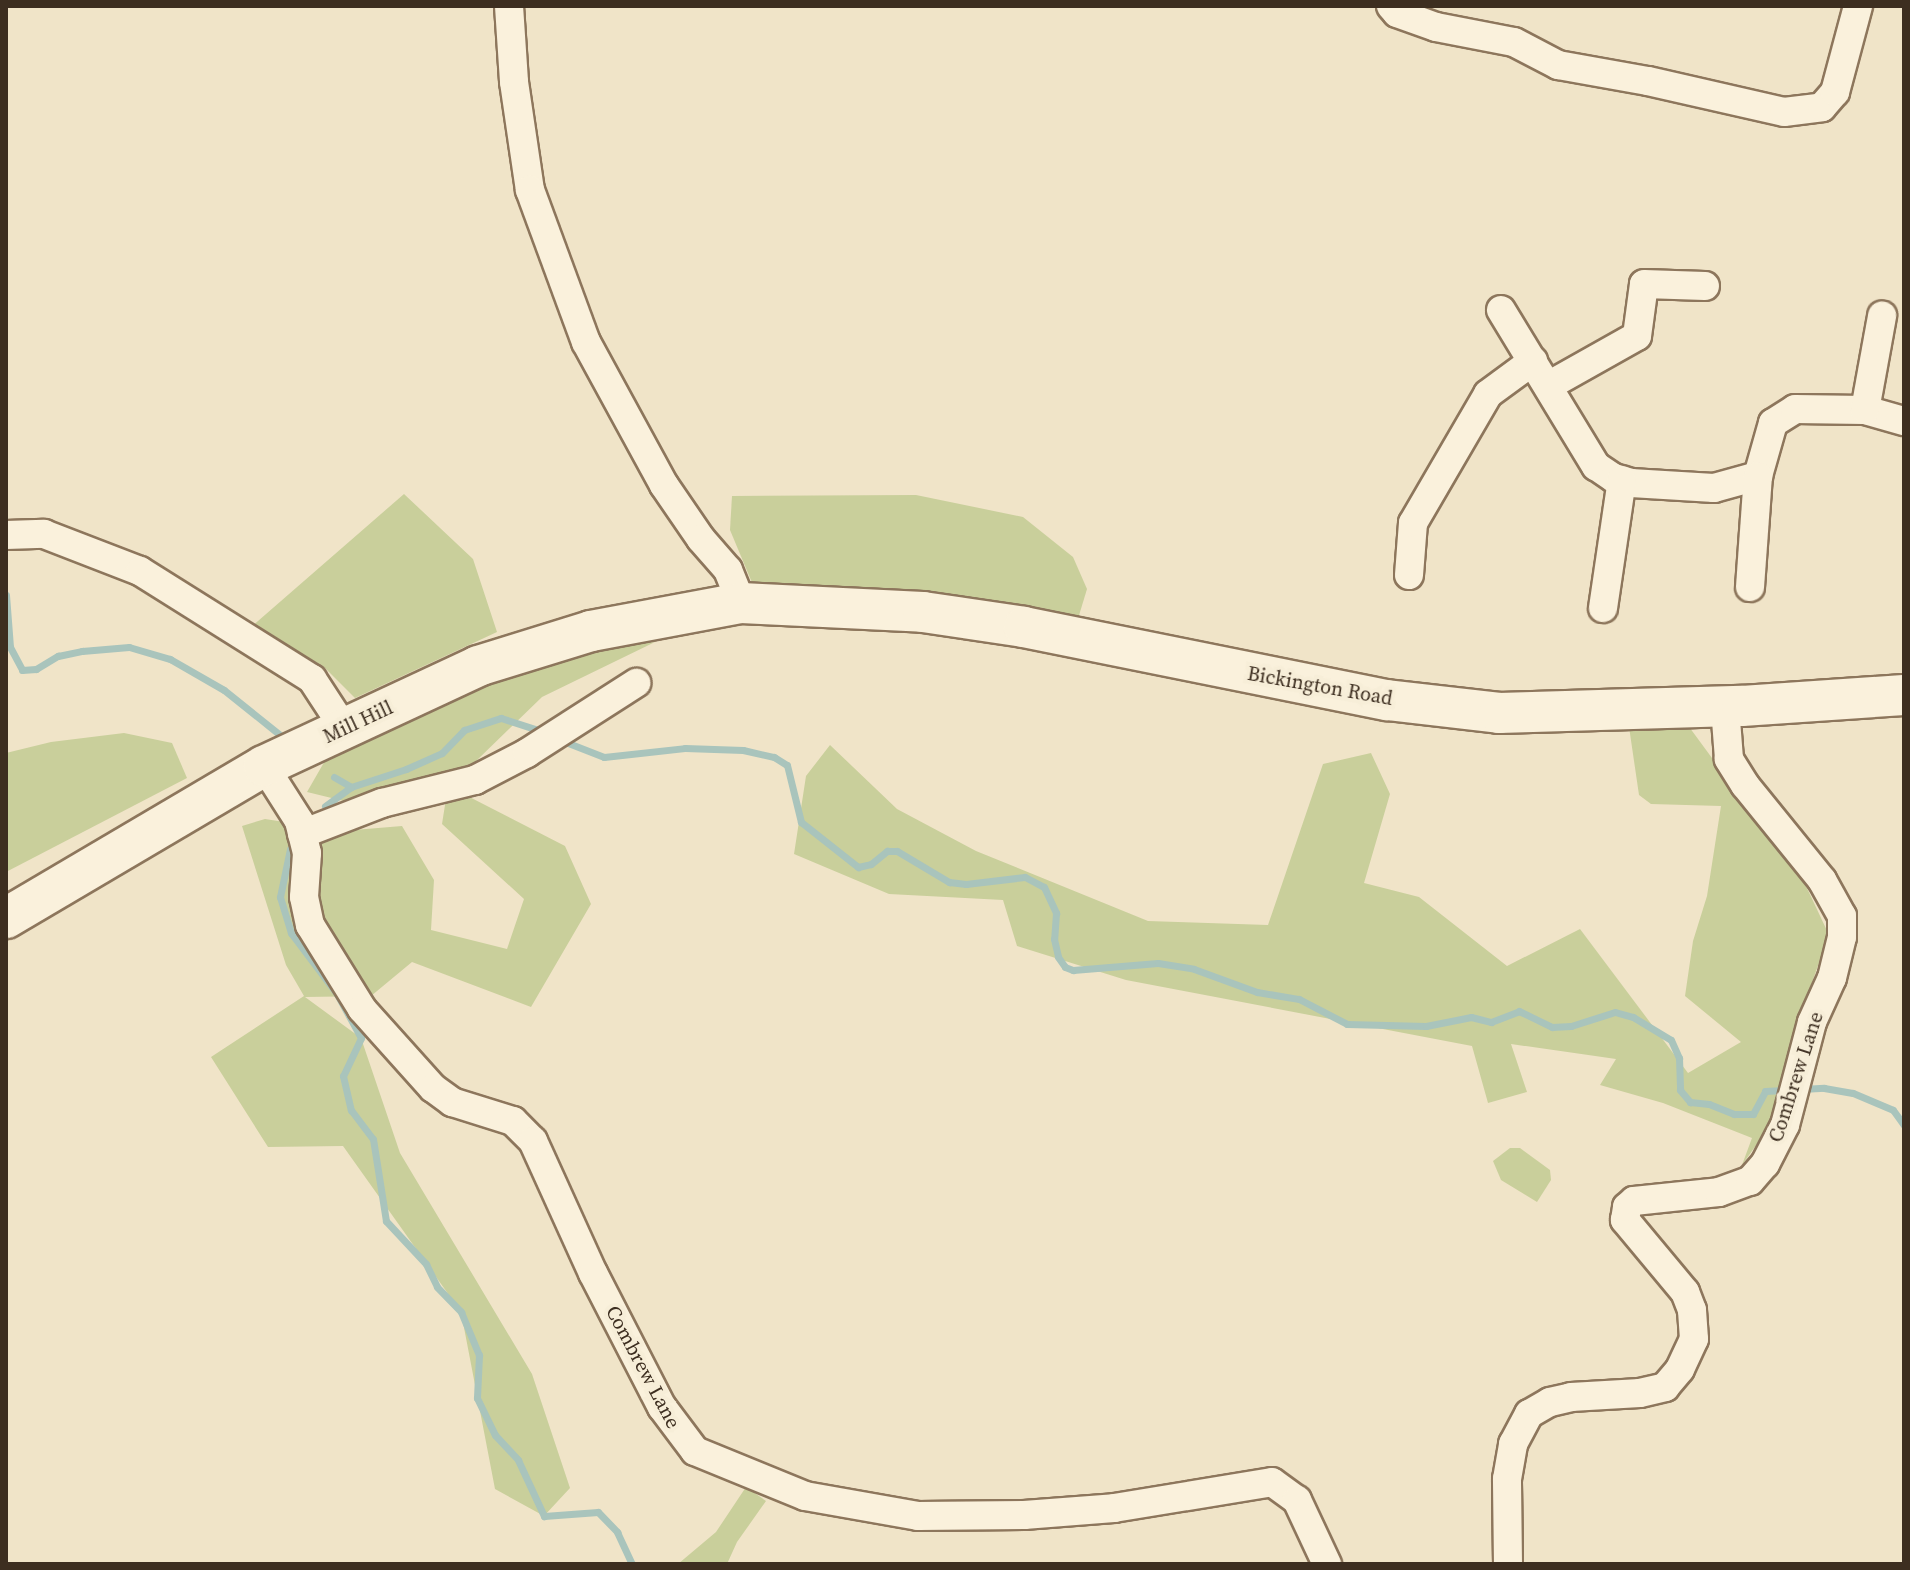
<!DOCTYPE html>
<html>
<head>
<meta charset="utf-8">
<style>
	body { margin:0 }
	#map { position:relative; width:1910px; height:1570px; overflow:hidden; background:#f0e4c8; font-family:"Source Serif 4",serif }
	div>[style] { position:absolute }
	.green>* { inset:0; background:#c9cf9b }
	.stream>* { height:7px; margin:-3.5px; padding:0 3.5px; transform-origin:3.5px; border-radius:3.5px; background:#a9c4bc }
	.roads { filter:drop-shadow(2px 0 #8d765c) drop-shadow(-2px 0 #8d765c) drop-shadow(0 2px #8d765c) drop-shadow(0 -2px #8d765c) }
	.minor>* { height:28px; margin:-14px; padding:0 14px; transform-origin:14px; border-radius:14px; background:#faf1dc }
	.secondary>* { height:40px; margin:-20px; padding:0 20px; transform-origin:20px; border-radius:20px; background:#faf1dc }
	span { translate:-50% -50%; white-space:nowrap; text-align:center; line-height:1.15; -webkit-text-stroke:8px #f7eed8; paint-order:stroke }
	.street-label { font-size:20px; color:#3d2e20 }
	.frame { position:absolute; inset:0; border:8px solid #3d2e20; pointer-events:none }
</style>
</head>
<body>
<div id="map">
	<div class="green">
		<i style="clip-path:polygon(404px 494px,473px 559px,497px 632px,355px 698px,323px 666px,251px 627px)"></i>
		<i style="clip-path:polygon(916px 495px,1023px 517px,1073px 557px,1087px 589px,1077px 622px,753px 585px,730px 530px,732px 496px)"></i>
		<i style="clip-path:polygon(655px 642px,542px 697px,474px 763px,348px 802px,307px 792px,334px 745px,559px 655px)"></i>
		<i style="clip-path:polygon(1628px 720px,1687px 724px,1806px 886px,1829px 935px,1801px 1013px,1774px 1120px,1742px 1165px,1752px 1138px,1663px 1103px,1600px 1085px,1616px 1059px,1511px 1044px,1527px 1092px,1488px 1103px,1472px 1046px,1126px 980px,1017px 946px,1003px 900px,889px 894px,794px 854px,806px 776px,830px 745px,897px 809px,976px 851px,1148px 921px,1268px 925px,1323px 764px,1371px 753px,1390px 794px,1364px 883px,1419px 897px,1507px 966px,1580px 929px,1688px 1073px,1741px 1042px,1685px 996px,1693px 941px,1707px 896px,1721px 806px,1651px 804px,1639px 795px)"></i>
		<i style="clip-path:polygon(124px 733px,172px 743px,187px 778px,6px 872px,6px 753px,51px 742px)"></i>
		<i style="clip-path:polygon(448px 786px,565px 846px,591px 904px,531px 1007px,412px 962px,371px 996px,305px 997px,361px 1038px,400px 1153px,532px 1374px,570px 1488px,544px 1516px,495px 1489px,461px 1312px,343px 1146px,268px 1147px,211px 1057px,304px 996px,286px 965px,242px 826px,265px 819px,342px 831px,402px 826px,434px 880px,431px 930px,507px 949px,524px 899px,442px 824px)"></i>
		<i style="clip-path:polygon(1510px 1148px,1520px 1148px,1550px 1170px,1551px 1180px,1537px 1202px,1501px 1180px,1493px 1161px)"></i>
		<i style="clip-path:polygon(746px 1487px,766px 1501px,737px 1542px,727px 1564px,678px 1564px,716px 1532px)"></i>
	</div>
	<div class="stream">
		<i style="left:6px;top:595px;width:52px;rotate:85.6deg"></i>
		<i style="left:10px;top:647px;width:26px;rotate:62deg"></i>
		<i style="left:22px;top:670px;width:14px;rotate:-4deg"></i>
		<i style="left:36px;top:669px;width:26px;rotate:-31deg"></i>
		<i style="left:58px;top:656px;width:25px;rotate:-12deg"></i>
		<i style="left:82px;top:651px;width:47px;rotate:-4.9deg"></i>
		<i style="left:129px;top:647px;width:43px;rotate:16.3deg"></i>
		<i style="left:170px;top:659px;width:62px;rotate:29.9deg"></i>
		<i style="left:224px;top:690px;width:77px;rotate:38.7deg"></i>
		<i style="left:563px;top:741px;width:44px;rotate:21.3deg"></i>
		<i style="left:604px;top:757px;width:81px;rotate:-6.3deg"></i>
		<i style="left:685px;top:748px;width:58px;rotate:2deg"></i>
		<i style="left:743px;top:750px;width:32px;rotate:13deg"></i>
		<i style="left:774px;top:757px;width:15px;rotate:32deg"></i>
		<i style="left:787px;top:765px;width:59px;rotate:76.2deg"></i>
		<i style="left:801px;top:822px;width:73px;rotate:38.3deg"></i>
		<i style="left:858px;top:867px;width:13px;rotate:-13deg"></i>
		<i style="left:871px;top:864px;width:21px;rotate:-39deg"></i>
		<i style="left:887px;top:851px;width:10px"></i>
		<i style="left:897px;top:851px;width:61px;rotate:30.8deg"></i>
		<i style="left:949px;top:882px;width:17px;rotate:7deg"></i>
		<i style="left:966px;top:884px;width:59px;rotate:-6.8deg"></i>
		<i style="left:1025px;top:877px;width:21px;rotate:28deg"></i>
		<i style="left:1044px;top:887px;width:29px;rotate:65deg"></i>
		<i style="left:1056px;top:913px;width:26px;rotate:94deg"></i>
		<i style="left:1054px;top:939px;width:18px;rotate:77deg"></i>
		<i style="left:1058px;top:957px;width:12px;rotate:55deg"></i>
		<i style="left:1065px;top:967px;width:9px;rotate:21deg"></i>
		<i style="left:1073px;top:970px;width:85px;rotate:-4.7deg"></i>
		<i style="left:1158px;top:963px;width:36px;rotate:9deg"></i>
		<i style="left:1194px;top:969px;width:67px;rotate:20.1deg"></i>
		<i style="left:1257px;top:992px;width:43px;rotate:9.5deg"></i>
		<i style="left:1299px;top:999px;width:54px;rotate:27.5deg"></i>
		<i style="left:1347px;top:1024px;width:79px;rotate:1.5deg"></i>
		<i style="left:1426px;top:1026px;width:46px;rotate:-11.3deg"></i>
		<i style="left:1471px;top:1017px;width:21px;rotate:14deg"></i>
		<i style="left:1491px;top:1022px;width:30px;rotate:-21deg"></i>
		<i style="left:1519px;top:1011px;width:37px;rotate:26deg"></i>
		<i style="left:1552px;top:1027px;width:19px;rotate:-3deg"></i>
		<i style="left:1571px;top:1026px;width:46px;rotate:-17.7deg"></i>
		<i style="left:1615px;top:1012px;width:19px;rotate:16deg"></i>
		<i style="left:1633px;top:1017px;width:44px;rotate:31.2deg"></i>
		<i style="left:1671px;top:1040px;width:20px;rotate:66deg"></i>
		<i style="left:1679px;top:1058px;width:32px;rotate:88deg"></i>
		<i style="left:1680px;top:1090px;width:16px;rotate:50deg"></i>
		<i style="left:1690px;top:1102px;width:19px;rotate:6deg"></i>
		<i style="left:1709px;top:1104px;width:27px;rotate:22deg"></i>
		<i style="left:1734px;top:1114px;width:19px"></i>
		<i style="left:1753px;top:1114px;width:26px;rotate:-62deg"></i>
		<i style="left:1765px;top:1091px;width:21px;rotate:-3deg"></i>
		<i style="left:334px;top:777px;width:20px;rotate:30deg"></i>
		<i style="left:351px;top:787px;width:58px;rotate:-18.1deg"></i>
		<i style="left:406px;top:769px;width:39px;rotate:-24deg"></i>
		<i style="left:442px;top:753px;width:32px;rotate:-46deg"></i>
		<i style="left:464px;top:730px;width:39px;rotate:-18deg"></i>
		<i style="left:501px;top:718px;width:45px;rotate:18deg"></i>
		<i style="left:325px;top:806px;width:32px;rotate:-36deg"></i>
		<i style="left:290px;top:849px;width:49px;rotate:101.8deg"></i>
		<i style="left:280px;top:897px;width:38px;rotate:73deg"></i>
		<i style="left:291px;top:933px;width:76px;rotate:53deg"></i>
		<i style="left:337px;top:994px;width:50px;rotate:61.4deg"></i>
		<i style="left:361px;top:1038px;width:42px;rotate:115.3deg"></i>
		<i style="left:343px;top:1076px;width:35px;rotate:77deg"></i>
		<i style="left:351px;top:1110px;width:36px;rotate:53deg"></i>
		<i style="left:373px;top:1139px;width:83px;rotate:81deg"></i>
		<i style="left:386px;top:1221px;width:59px;rotate:47.1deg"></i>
		<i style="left:426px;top:1264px;width:25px;rotate:64deg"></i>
		<i style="left:437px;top:1287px;width:35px;rotate:46deg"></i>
		<i style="left:461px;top:1312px;width:47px;rotate:67.3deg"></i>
		<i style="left:479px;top:1355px;width:43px;rotate:92.7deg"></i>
		<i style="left:477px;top:1398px;width:41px;rotate:64.1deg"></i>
		<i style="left:495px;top:1435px;width:34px;rotate:47deg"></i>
		<i style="left:518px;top:1460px;width:62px;rotate:65.1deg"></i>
		<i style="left:544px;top:1516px;width:54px;rotate:-4.2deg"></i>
		<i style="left:598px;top:1512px;width:28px;rotate:46deg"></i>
		<i style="left:617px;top:1532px;width:35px;rotate:65deg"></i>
		<i style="left:1802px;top:1089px;width:22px;rotate:-3deg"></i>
		<i style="left:1824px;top:1088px;width:29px;rotate:10deg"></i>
		<i style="left:1853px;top:1093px;width:43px;rotate:23deg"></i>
		<i style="left:1893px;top:1110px;width:19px;rotate:54deg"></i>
	</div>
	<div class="roads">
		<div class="minor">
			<i style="left:509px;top:6px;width:76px;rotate:86.2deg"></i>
			<i style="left:514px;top:82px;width:109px;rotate:81.6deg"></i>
			<i style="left:530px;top:190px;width:162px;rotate:69.8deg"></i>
			<i style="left:586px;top:342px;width:163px;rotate:61.4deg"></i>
			<i style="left:664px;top:485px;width:65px;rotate:55.6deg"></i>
			<i style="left:701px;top:539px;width:41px;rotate:48.9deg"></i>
			<i style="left:728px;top:570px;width:35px;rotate:68deg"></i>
			<i style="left:1391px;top:6px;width:9px;rotate:49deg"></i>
			<i style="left:1397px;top:13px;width:41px;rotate:19.7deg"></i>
			<i style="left:1436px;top:27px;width:79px;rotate:10.9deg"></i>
			<i style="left:1514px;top:42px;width:50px;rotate:27.6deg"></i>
			<i style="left:1558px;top:65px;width:91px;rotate:10.1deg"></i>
			<i style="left:1648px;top:81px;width:139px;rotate:12.8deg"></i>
			<i style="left:1784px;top:112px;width:38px;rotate:-7deg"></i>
			<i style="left:1822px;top:107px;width:20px;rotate:-49deg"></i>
			<i style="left:1835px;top:92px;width:89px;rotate:-75deg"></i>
			<i style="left:1501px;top:310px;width:183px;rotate:58.7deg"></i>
			<i style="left:1596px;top:466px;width:22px;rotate:34deg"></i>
			<i style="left:1614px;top:478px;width:18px;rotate:16deg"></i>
			<i style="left:1631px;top:483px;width:83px;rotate:3.4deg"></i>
			<i style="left:1714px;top:488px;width:46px;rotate:-15.3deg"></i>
			<i style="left:1758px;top:476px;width:55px;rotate:-74.2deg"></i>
			<i style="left:1773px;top:423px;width:26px;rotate:-32deg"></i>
			<i style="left:1795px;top:409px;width:70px;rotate:0.8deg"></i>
			<i style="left:1865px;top:410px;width:41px;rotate:15.8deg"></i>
			<i style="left:1548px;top:386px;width:102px;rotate:-29.3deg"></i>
			<i style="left:1637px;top:336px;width:52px;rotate:-82.3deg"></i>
			<i style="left:1644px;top:284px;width:61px;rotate:1.9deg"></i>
			<i style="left:1865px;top:410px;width:96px;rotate:-79.7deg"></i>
			<i style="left:6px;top:535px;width:38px;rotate:-2deg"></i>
			<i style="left:44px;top:534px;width:103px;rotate:21.1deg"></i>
			<i style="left:140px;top:571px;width:203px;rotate:32.1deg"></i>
			<i style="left:312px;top:679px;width:59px;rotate:56.9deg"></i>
			<i style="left:1409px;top:575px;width:52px;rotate:-85.6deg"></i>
			<i style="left:1413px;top:523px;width:149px;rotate:-59.8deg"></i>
			<i style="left:1488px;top:394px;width:56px;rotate:-36.3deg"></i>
			<i style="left:1750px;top:587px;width:111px;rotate:-85.9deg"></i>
			<i style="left:1603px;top:608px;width:129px;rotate:-81.6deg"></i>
			<i style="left:264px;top:766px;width:65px;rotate:57.5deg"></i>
			<i style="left:299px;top:821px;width:33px;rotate:76deg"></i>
			<i style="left:307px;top:853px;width:44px;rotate:93.9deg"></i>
			<i style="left:304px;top:897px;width:29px;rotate:78deg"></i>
			<i style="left:310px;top:925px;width:99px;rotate:58.2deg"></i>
			<i style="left:362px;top:1009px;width:106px;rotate:48.1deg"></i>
			<i style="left:433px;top:1088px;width:24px;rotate:36deg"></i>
			<i style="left:452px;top:1102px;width:64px;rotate:17.3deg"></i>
			<i style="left:513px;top:1121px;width:28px;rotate:45deg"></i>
			<i style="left:533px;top:1141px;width:145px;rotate:65.6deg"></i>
			<i style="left:593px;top:1273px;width:151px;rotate:62.8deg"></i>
			<i style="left:662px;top:1407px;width:55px;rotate:53.1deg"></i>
			<i style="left:695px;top:1451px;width:119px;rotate:22.2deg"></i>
			<i style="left:805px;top:1496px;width:115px;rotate:10deg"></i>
			<i style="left:918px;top:1516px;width:106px;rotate:-0.5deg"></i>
			<i style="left:1024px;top:1515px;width:90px;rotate:-4.4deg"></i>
			<i style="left:1114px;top:1508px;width:160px;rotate:-9.3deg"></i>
			<i style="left:1272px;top:1482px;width:31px;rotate:36deg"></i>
			<i style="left:1297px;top:1500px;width:71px;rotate:64.9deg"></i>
			<i style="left:302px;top:834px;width:86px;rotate:-21.2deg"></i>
			<i style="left:382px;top:803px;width:96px;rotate:-13.9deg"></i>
			<i style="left:475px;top:780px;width:59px;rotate:-27.4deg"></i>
			<i style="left:527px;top:753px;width:130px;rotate:-32.7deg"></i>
			<i style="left:1508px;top:1564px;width:85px;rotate:-90.7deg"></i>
			<i style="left:1507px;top:1479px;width:36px;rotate:-80deg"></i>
			<i style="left:1513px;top:1444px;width:34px;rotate:-62deg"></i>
			<i style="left:1529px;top:1414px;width:24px;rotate:-30deg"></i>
			<i style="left:1550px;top:1402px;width:22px;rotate:-13deg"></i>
			<i style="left:1571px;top:1397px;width:69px;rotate:-3.3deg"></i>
			<i style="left:1640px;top:1393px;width:26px;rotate:-13deg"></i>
			<i style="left:1665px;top:1387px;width:23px;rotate:-50deg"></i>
			<i style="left:1680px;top:1369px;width:33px;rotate:-65deg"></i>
			<i style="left:1694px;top:1339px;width:29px;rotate:-94deg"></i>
			<i style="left:1692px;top:1310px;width:19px;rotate:-111deg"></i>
			<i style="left:1685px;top:1292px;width:94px;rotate:-129.8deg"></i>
			<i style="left:1625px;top:1220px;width:13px;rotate:-81deg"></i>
			<i style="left:1627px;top:1207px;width:9px;rotate:-41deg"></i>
			<i style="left:1634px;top:1201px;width:85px;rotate:-6deg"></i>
			<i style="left:1719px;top:1192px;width:33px;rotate:-20deg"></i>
			<i style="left:1750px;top:1181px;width:23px;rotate:-49deg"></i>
			<i style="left:1765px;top:1164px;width:44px;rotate:-62.9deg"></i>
			<i style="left:1785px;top:1125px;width:106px;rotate:-75.3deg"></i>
			<i style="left:1812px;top:1022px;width:48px;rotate:-65.6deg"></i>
			<i style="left:1832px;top:978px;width:42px;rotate:-76.3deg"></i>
			<i style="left:1842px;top:937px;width:21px;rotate:-90deg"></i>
			<i style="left:1842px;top:916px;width:41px;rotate:-119.1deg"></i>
			<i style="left:1822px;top:880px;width:122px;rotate:-129deg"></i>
			<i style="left:1745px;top:785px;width:31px;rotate:-122deg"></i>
			<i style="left:1729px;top:759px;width:52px;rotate:-94.4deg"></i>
		</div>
		<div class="secondary">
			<i style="left:6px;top:918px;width:299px;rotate:-30.5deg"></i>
			<i style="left:264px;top:766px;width:236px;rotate:-25deg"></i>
			<i style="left:478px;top:666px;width:118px;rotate:-17.2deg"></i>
			<i style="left:591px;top:631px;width:153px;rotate:-10.6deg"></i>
			<i style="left:741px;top:603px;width:182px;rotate:2.8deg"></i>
			<i style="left:923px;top:612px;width:102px;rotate:8.4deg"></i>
			<i style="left:1024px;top:627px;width:370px;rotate:11.4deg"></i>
			<i style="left:1387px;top:700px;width:113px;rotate:6.6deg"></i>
			<i style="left:1499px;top:713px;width:243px;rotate:-1.7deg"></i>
			<i style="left:1742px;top:706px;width:162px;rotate:-3.9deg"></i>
		</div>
	</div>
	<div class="street-label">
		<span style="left:1320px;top:686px;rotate:10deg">Bickington Road</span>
		<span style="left:358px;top:722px;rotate:-25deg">Mill Hill</span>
		<span style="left:1796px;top:1077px;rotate:-72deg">Combrew Lane</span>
		<span style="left:643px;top:1367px;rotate:62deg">Combrew Lane</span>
	</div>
	<div class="frame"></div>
</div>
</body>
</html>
